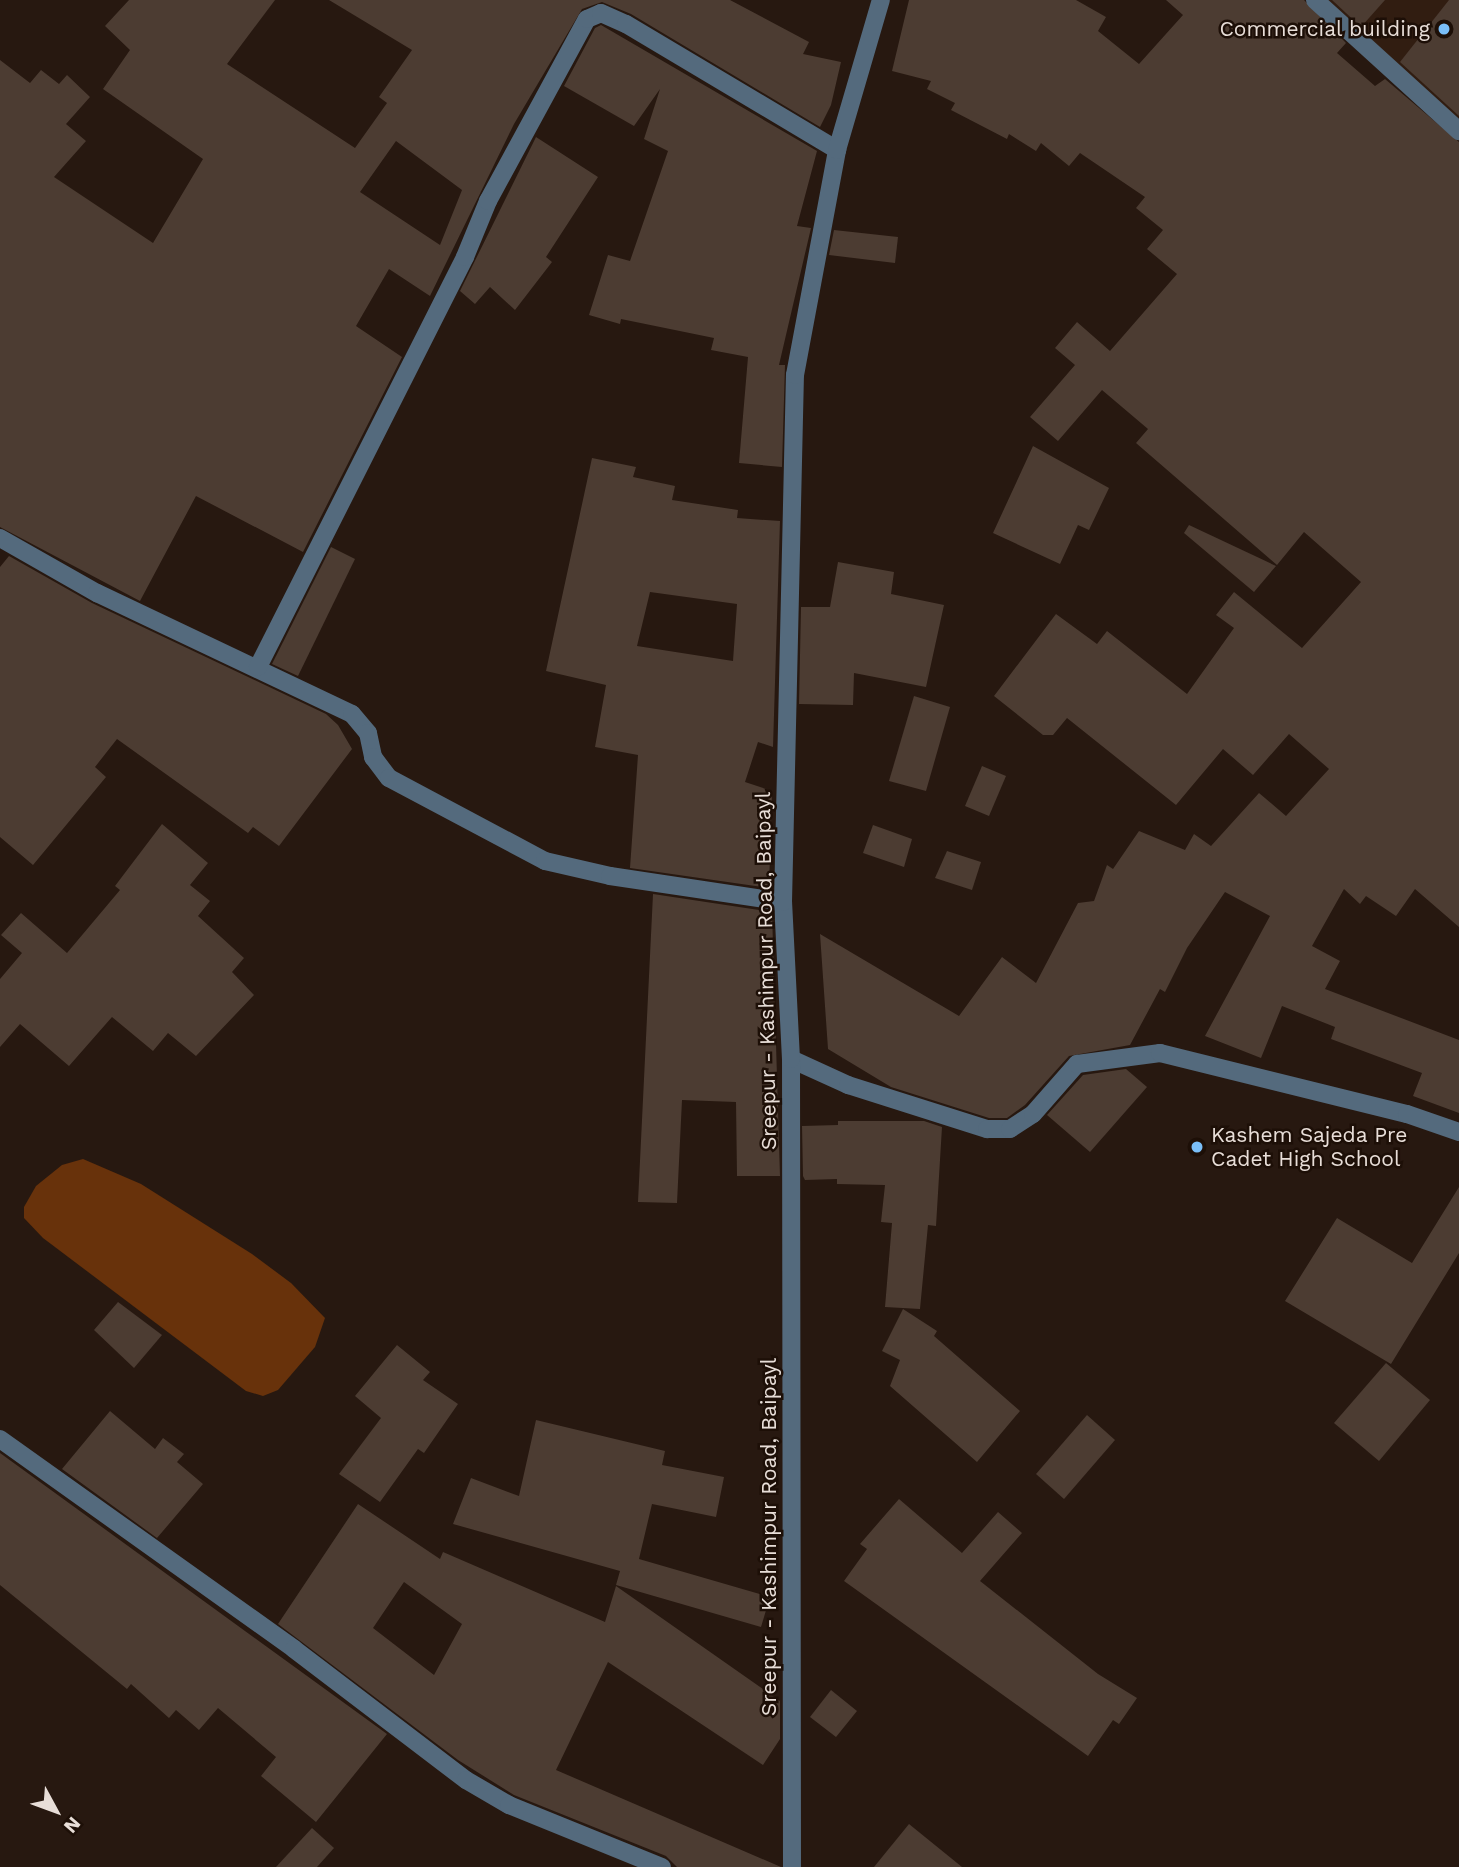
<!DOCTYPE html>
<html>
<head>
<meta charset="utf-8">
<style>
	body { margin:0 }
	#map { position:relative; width:1459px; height:1867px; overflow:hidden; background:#271810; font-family:"Work Sans",sans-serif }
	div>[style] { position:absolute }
	.built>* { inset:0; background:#311d11 }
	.water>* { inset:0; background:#68320b }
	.building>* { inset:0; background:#4c3c32 }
	.minor>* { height:18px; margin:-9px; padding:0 9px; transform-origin:9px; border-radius:9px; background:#546a7d }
	.dots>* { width:19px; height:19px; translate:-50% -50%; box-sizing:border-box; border:4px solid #1d0f07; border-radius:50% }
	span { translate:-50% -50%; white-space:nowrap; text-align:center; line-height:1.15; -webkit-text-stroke:5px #1d0f07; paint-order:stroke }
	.poi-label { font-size:21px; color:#e8ded8 }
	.right { translate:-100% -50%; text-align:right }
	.left { translate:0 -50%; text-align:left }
	.street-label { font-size:21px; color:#e8ded8 }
	.north { position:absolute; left:21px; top:1776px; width:70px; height:70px; -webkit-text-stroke:5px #1d0f07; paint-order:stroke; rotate:131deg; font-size:19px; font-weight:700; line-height:28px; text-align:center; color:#e8ded8 }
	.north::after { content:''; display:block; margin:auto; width:24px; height:32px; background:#e8ded8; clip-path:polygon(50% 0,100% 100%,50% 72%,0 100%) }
</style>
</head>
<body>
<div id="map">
	<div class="built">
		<i style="clip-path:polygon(1322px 0,1459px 0,1459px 126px)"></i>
	</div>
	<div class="water">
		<i style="clip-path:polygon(83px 1159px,141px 1184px,252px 1254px,291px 1283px,325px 1318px,315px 1347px,278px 1390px,263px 1396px,246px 1391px,43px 1238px,24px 1218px,24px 1207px,36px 1186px,62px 1165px)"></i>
	</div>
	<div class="building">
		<i style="clip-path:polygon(evenodd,129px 0,275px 0,227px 64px,355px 148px,387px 103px,379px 97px,412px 50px,329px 0,730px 0,809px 42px,803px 54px,841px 62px,831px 105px,820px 127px,631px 14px,602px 2px,582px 9px,514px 124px,430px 296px,389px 269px,356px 326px,402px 357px,303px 552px,196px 496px,140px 601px,0 527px,0 60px,30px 83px,41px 70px,59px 84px,67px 75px,90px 97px,66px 124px,86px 141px,54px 177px,153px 243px,203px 159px,103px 89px,130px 50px,105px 26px,129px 0,396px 141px,462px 190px,440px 245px,360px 192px,396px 141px)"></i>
		<i style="clip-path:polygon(909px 0,1076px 0,1106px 17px,1098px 31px,1139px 64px,1183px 15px,1166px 0,1304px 0,1346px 43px,1337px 53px,1375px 86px,1385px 79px,1459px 142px,1459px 927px,1415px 889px,1396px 916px,1366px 896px,1360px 904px,1344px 889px,1312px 946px,1340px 961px,1325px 989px,1459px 1040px,1459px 1113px,1413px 1096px,1422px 1073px,1331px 1039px,1335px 1027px,1282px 1006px,1261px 1058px,1205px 1036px,1270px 916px,1225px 892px,1187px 948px,1165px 992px,1160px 989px,1130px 1045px,1069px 1056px,1025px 1105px,1007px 1118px,989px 1118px,891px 1087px,828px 1049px,820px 934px,959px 1016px,1002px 957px,1036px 983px,1078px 903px,1094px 901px,1107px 865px,1113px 869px,1139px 831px,1185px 850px,1194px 834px,1211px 846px,1259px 793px,1286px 816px,1329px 769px,1289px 734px,1253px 775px,1223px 749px,1176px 805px,1067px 718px,1053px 735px,1043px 735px,994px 696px,1056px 614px,1097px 644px,1107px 631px,1187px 694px,1234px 628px,1216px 615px,1234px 592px,1302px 648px,1361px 582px,1304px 532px,1277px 565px,1136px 443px,1148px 429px,1102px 390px,1058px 441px,1030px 417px,1075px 365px,1055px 348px,1077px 322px,1110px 351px,1177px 274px,1147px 249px,1163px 230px,1136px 208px,1145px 197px,1080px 153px,1069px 166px,1041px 143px,1036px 151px,1009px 134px,1007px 139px,951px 110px,955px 103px,927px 89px,931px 81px,892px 71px)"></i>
		<i style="clip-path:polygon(1332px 0,1385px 0,1361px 27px)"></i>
		<i style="clip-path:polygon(1449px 0,1459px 0,1459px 116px,1400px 62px)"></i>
		<i style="clip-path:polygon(601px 25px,817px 151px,797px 226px,811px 228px,779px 365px,785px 365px,782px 467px,739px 463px,748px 357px,711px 350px,714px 338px,621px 319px,620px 324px,589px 315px,608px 255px,630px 261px,668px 151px,644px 139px,660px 89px,634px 126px,564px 86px,595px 28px)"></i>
		<i style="clip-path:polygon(536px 137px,598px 177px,546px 257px,552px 262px,515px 310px,490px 287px,475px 304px,460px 291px)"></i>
		<i style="clip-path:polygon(834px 230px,898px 237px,895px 263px,829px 255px)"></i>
		<i style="clip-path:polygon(1033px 446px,1109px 488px,1089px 530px,1078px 525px,1060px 564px,993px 533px)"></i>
		<i style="clip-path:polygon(evenodd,592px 458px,636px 467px,633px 477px,675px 486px,672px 500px,738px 510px,737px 518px,780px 521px,773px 747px,758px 742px,745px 782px,772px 791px,769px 888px,630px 868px,638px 755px,595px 747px,606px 685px,546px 671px,592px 458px,650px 592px,737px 604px,733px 661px,637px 646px,650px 592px)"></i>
		<i style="clip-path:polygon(1189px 525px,1276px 566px,1254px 592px,1184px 533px)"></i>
		<i style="clip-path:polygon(331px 547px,355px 559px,298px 676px,272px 664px)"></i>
		<i style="clip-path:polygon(9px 556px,92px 603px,326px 714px,338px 725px,352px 749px,279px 846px,253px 827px,248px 833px,117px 739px,95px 767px,106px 777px,33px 865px,0 837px,0 567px)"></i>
		<i style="clip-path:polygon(838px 562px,894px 572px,891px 594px,944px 605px,926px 687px,854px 673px,853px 705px,799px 704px,801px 607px,830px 607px)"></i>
		<i style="clip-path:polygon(914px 696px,950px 707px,926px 791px,889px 781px)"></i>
		<i style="clip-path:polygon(982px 766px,1006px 776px,989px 816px,965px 806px)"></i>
		<i style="clip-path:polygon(162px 824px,208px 863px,190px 885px,210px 901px,198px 916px,244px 958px,232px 972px,254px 995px,196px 1056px,168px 1033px,153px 1051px,112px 1017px,69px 1066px,20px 1024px,0 1047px,0 979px,22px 953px,1px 935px,21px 913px,67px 953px,120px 890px,115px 886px)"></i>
		<i style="clip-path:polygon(873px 825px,912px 839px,904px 867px,863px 853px)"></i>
		<i style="clip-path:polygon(947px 851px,981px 862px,972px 890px,935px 878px)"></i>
		<i style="clip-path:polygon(653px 894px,772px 912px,780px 1176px,737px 1176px,736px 1102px,682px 1100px,677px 1203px,638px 1202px)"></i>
		<i style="clip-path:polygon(1126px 1069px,1147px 1087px,1090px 1152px,1047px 1115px,1083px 1075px)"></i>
		<i style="clip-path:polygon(838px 1121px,924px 1121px,942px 1127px,936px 1226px,928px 1225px,920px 1309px,885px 1307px,892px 1223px,881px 1222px,885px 1185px,837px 1184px,837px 1179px,805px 1180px,803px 1176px,802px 1126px,838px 1125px)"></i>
		<i style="clip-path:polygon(1459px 1187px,1459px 1253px,1391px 1364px,1285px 1301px,1337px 1218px,1412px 1263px)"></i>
		<i style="clip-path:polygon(118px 1302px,162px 1335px,134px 1368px,94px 1330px)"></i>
		<i style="clip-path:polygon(903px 1309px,937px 1331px,934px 1336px,1020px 1411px,977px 1462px,890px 1386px,900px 1360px,882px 1351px)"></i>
		<i style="clip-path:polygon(397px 1345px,430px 1372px,423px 1380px,458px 1404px,424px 1453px,418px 1449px,380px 1502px,339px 1474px,381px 1418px,355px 1396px)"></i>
		<i style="clip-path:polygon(1386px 1363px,1430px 1400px,1379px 1461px,1334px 1423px)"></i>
		<i style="clip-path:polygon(110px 1411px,155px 1449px,163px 1438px,184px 1454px,177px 1462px,203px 1484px,157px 1538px,62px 1469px)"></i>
		<i style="clip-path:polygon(1087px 1415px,1115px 1440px,1064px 1499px,1036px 1474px)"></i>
		<i style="clip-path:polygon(536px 1420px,665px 1451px,662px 1465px,724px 1477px,716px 1517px,652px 1504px,639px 1559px,770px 1597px,761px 1627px,616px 1585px,620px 1571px,453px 1524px,471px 1478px,519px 1496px)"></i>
		<i style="clip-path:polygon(0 1453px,387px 1734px,316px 1822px,261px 1776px,276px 1757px,218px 1708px,199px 1730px,176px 1710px,169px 1718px,131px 1684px,127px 1689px,0 1585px)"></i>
		<i style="clip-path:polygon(899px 1499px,962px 1553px,998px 1512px,1022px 1533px,980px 1581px,1098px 1674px,1137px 1698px,1119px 1724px,1113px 1720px,1088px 1756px,844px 1581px,867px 1549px,860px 1544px)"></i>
		<i style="clip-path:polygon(evenodd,358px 1504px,440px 1559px,443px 1552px,605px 1622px,616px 1586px,780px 1701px,780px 1739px,763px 1765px,608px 1662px,556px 1770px,781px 1867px,677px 1867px,666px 1856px,514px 1795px,458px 1760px,278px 1624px,358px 1504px,404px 1582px,462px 1624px,434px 1675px,373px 1628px,404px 1582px)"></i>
		<i style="clip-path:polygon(831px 1690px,857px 1711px,836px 1737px,810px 1717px)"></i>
		<i style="clip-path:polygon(909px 1824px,962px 1867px,874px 1867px)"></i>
		<i style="clip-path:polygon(312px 1828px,334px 1848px,317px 1867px,276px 1867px)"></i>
	</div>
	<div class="minor">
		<i style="left:1315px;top:0;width:195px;rotate:42.3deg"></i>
		<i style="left:0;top:538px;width:112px;rotate:29.6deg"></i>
		<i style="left:97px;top:593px;width:282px;rotate:25.4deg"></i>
		<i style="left:352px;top:714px;width:25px;rotate:50deg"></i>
		<i style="left:368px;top:733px;width:25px;rotate:78deg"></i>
		<i style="left:373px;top:757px;width:26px;rotate:53deg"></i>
		<i style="left:389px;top:778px;width:177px;rotate:28deg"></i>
		<i style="left:545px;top:861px;width:67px;rotate:13deg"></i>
		<i style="left:610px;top:876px;width:175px;rotate:8.5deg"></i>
		<i style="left:258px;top:667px;width:459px;rotate:-63.2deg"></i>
		<i style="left:465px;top:257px;width:61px;rotate:-67.7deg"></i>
		<i style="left:488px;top:201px;width:207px;rotate:-61.5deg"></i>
		<i style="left:587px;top:19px;width:15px;rotate:-23deg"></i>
		<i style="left:601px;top:13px;width:27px;rotate:24deg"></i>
		<i style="left:626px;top:24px;width:246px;rotate:30.8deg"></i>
		<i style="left:791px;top:1059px;width:63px;rotate:24.5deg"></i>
		<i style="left:848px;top:1085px;width:146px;rotate:17.6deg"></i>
		<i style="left:987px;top:1129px;width:23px"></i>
		<i style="left:1010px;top:1129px;width:27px;rotate:-33deg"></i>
		<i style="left:1033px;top:1114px;width:67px;rotate:-48.7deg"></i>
		<i style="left:1077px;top:1064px;width:84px;rotate:-7.5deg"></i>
		<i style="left:1160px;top:1053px;width:254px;rotate:13.9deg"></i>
		<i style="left:1407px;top:1114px;width:55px;rotate:19.1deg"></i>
		<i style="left:0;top:1439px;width:361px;rotate:35.5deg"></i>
		<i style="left:294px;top:1649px;width:216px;rotate:37.3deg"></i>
		<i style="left:466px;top:1780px;width:50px;rotate:30.2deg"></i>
		<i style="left:509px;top:1805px;width:165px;rotate:22.1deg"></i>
		<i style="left:792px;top:1867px;width:808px;rotate:-90.07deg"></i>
		<i style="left:791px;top:1059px;width:157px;rotate:-92.9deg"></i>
		<i style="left:783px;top:902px;width:527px;rotate:-88.7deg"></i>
		<i style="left:795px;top:375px;width:229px;rotate:-79.4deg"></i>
		<i style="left:837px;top:150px;width:156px;rotate:-73.7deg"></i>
	</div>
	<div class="dots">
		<i style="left:1444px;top:29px;background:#7abef8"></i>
		<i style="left:1197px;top:1147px;background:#7abef8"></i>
	</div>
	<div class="poi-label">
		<span class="right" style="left:1430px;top:29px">Commercial building</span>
		<span class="left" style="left:1211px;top:1147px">Kashem Sajeda Pre<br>Cadet High School</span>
	</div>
	<div class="street-label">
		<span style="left:766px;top:971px;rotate:-91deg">Sreepur - Kashimpur Road, Baipayl</span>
		<span style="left:769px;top:1537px;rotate:-90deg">Sreepur - Kashimpur Road, Baipayl</span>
	</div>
	<div class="north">N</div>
</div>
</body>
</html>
